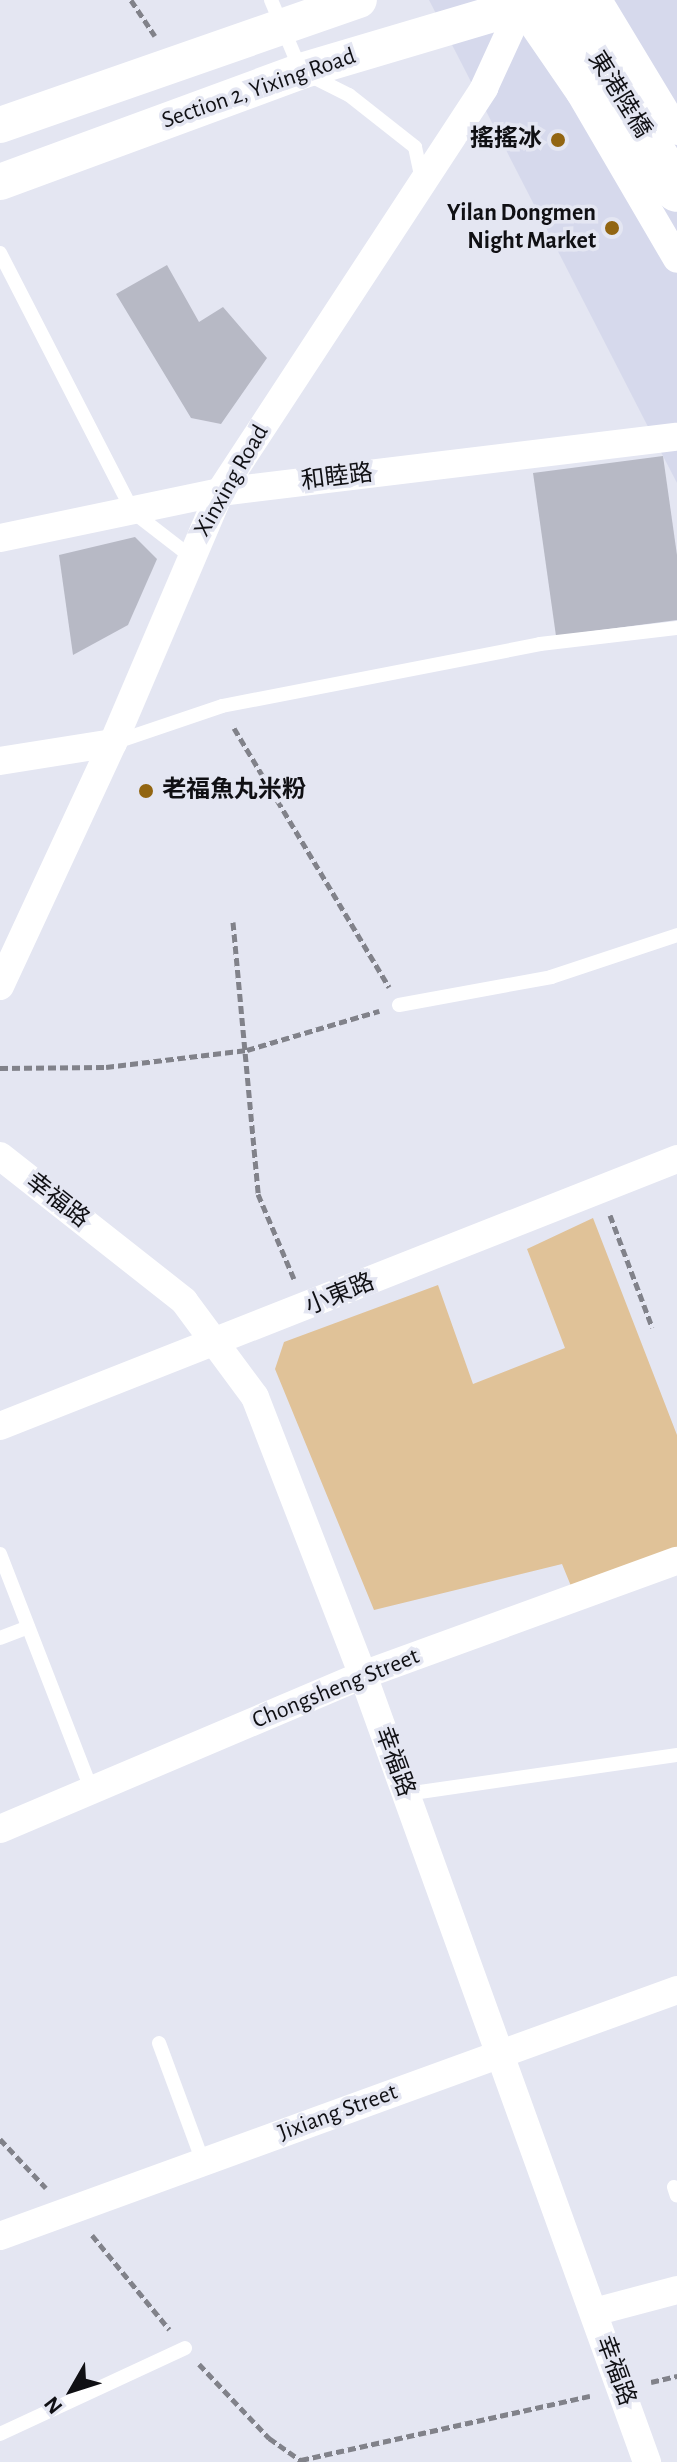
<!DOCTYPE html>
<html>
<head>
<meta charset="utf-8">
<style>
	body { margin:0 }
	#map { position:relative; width:677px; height:2462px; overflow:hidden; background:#e4e6f2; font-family:"Alegreya Sans","Noto Sans TC",sans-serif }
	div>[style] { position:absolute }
	.built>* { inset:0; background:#d6d9ec }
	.green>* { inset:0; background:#e0c298 }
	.building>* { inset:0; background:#b7b9c5 }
	.path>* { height:5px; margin-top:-2.5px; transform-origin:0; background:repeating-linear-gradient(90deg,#81828a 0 8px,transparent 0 12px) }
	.service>* { height:14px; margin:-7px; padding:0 7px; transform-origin:7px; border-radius:7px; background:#fff }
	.minor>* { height:28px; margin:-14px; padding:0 14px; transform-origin:14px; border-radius:14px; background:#fff }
	.tertiary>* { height:36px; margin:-18px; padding:0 18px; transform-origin:18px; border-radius:18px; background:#fff }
	.primary>* { height:44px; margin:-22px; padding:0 22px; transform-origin:22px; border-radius:22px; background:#fff }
	.dots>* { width:22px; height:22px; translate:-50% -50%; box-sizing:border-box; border:4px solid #e4e6f2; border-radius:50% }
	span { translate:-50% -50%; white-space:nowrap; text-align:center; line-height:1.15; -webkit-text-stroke:7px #e4e6f2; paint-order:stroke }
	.street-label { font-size:24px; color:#101014 }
	.poi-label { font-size:24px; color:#101014; font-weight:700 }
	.right { translate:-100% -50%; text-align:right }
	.left { translate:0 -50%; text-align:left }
	.north { position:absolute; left:32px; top:2350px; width:80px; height:80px; -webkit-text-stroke:6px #e4e6f2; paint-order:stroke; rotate:231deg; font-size:22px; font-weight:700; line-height:32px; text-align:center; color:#101014 }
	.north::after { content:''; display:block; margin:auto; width:28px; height:36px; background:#101014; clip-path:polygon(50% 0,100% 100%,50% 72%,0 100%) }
</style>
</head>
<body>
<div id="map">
	<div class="built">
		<i style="clip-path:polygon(429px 0,677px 0,677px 483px,663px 456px)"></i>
	</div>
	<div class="green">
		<i style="clip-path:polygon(593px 1218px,677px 1435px,677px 1548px,571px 1586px,562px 1564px,374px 1610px,275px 1369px,284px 1342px,438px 1285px,473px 1384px,565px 1348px,527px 1249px)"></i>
	</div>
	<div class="building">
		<i style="clip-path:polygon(167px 265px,199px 322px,223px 307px,267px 358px,221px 424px,191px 418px,116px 294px)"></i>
		<i style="clip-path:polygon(663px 456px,677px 555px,677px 620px,556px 636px,533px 473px)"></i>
		<i style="clip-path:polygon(135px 537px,157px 559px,128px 625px,73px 655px,59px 555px)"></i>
	</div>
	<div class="path">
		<i style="left:131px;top:0;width:43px;rotate:56.3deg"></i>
		<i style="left:234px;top:728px;width:302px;rotate:59.1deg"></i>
		<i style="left:233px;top:922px;width:273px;rotate:84.7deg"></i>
		<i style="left:258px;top:1194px;width:92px;rotate:67deg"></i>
		<i style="left:0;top:1068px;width:106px;rotate:-0.5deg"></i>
		<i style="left:106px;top:1067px;width:142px;rotate:-6.9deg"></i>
		<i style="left:247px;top:1050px;width:138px;rotate:-16.5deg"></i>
		<i style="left:610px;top:1215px;width:120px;rotate:69.4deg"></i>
		<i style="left:0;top:2139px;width:67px;rotate:46.8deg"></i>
		<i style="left:92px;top:2235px;width:122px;rotate:50.7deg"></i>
		<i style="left:199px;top:2364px;width:102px;rotate:46.6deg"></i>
		<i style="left:269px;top:2438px;width:42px;rotate:35.2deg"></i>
		<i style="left:651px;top:2382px;width:27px;rotate:-13deg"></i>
		<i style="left:301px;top:2460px;width:296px;rotate:-12.5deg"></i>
	</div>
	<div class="service">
		<i style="left:271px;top:0;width:77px;rotate:67.1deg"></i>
		<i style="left:301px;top:71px;width:54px;rotate:26.6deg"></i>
		<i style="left:349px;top:95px;width:84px;rotate:38.2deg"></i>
		<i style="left:415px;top:147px;width:33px;rotate:78deg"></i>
		<i style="left:0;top:253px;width:291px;rotate:62.8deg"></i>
		<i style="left:133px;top:512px;width:72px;rotate:37.7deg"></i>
		<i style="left:113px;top:743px;width:115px;rotate:-18.7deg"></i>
		<i style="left:222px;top:706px;width:324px;rotate:-11deg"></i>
		<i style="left:540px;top:644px;width:138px;rotate:-6.7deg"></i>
		<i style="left:399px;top:1005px;width:155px;rotate:-10.4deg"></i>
		<i style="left:551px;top:977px;width:133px;rotate:-18.4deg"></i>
		<i style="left:0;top:1554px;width:254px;rotate:68.8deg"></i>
		<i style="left:0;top:1638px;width:30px;rotate:-21deg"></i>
		<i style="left:406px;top:1794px;width:274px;rotate:-8.2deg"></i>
		<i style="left:159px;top:2043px;width:127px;rotate:69.7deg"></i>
		<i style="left:674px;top:2187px;width:9px;rotate:72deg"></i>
		<i style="left:0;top:2434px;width:204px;rotate:-24.9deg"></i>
	</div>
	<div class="minor">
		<i style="left:516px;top:0;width:113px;rotate:55.5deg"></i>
		<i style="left:580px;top:93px;width:192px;rotate:59.7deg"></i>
		<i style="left:598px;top:0;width:153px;rotate:58.9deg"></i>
		<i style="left:0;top:538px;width:225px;rotate:-11.8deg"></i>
		<i style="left:220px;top:492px;width:460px;rotate:-6.9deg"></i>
		<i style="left:0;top:761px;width:114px;rotate:-9.1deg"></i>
		<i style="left:0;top:986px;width:268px;rotate:-65.1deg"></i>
		<i style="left:113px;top:743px;width:273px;rotate:-66.9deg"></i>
		<i style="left:220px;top:492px;width:483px;rotate:-56.8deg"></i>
		<i style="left:484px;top:88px;width:89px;rotate:-65.4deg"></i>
		<i style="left:0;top:1156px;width:234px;rotate:38.2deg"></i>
		<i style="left:184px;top:1301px;width:119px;rotate:53.5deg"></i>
		<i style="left:255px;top:1397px;width:298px;rotate:68.8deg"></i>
		<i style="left:363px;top:1675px;width:837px;rotate:70.16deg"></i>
		<i style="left:0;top:1426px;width:728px;rotate:-21.52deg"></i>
		<i style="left:0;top:1829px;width:394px;rotate:-23deg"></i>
		<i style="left:363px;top:1675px;width:334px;rotate:-20deg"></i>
		<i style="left:0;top:2236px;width:720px;rotate:-19.97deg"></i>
		<i style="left:594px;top:2312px;width:86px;rotate:-14.8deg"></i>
	</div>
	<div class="tertiary">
		<i style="left:0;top:125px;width:380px;rotate:-19.2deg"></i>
		<i style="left:0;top:182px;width:321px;rotate:-20.2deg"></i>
		<i style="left:301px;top:71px;width:249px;rotate:-16.5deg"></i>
	</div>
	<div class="primary">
		<i style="left:558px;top:0;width:224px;rotate:57.9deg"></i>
	</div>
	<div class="dots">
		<i style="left:558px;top:140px;background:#926511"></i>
		<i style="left:612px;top:228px;background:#926511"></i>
		<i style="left:146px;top:791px;background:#926511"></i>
	</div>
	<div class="street-label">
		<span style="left:259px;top:89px;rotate:-19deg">Section 2, Yixing Road</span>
		<span style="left:619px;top:95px;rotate:58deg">東港陸橋</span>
		<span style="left:337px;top:478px;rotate:-7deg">和睦路</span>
		<span style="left:232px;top:481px;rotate:-60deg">Xinxing Road</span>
		<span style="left:57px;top:1201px;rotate:38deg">幸福路</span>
		<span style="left:340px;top:1295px;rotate:-22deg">小東路</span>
		<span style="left:336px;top:1689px;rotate:-22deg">Chongsheng Street</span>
		<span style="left:394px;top:1762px;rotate:70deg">幸福路</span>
		<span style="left:338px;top:2113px;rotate:-20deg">Jixiang Street</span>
		<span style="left:615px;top:2371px;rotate:70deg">幸福路</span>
	</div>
	<div class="poi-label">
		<span class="right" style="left:542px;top:140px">搖搖冰</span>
		<span class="right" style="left:596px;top:228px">Yilan Dongmen<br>Night Market</span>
		<span class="left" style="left:162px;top:791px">老福魚丸米粉</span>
	</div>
	<div class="north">N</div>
</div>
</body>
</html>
